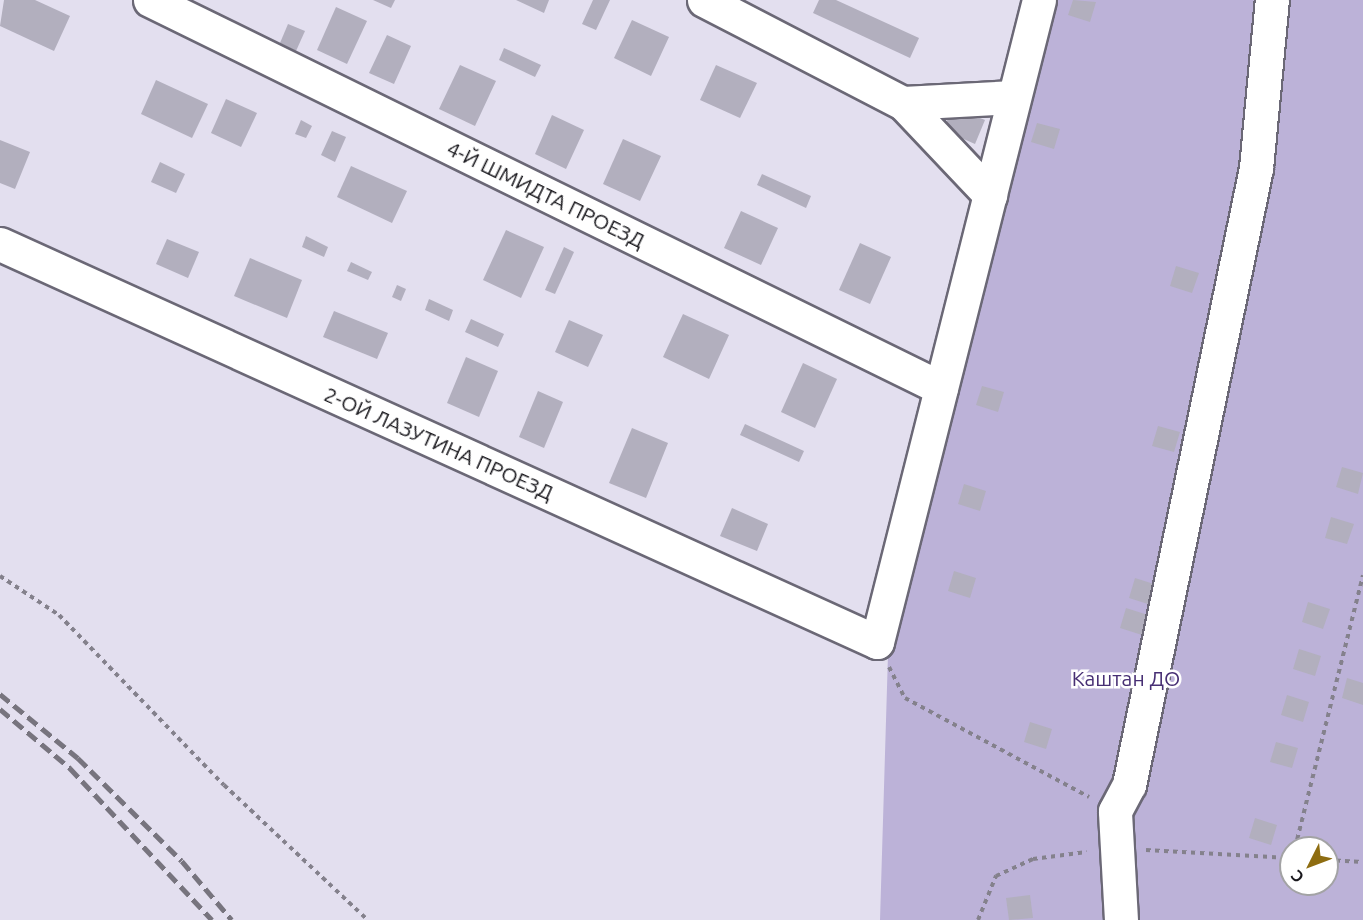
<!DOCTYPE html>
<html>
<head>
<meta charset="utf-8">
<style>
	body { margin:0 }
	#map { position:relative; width:1363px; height:920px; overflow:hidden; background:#e3dfef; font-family:Ubuntu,sans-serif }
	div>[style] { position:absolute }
	.green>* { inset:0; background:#bcb2d8 }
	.building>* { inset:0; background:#b2afbe }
	.path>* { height:4px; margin-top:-2px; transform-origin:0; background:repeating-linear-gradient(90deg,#84818c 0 4.5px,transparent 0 9px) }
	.roads { filter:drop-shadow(2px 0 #6b6876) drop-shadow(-2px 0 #6b6876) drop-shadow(0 2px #6b6876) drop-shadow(0 -2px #6b6876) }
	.minor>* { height:33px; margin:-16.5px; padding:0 16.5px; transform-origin:16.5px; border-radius:16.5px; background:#fff }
	.rail>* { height:4.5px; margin-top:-2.25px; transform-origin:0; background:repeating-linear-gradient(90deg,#77747e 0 12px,transparent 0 18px) }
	span { translate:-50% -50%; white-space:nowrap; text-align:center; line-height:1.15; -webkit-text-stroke:5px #fff; paint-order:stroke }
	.street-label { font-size:21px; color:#19181d }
	.park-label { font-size:21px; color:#472f74 }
	.north { position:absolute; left:1279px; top:836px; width:60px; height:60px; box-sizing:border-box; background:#fff; border:2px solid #a3a3a5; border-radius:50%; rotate:228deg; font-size:16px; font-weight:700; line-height:24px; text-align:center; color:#19181d }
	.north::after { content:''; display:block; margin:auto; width:21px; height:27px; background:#8e6d11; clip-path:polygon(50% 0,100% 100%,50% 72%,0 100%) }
</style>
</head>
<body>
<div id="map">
	<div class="green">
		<i style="clip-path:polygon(evenodd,1052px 0,1363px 0,1363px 920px,880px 920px,888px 654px,1052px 0,1291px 848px,1327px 848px,1327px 884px,1291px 884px,1291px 848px)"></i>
	</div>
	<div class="building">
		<i style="clip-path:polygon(4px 0,35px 0,70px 16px,54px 51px,0 26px)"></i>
		<i style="clip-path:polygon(373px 0,395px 0,391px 8px)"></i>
		<i style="clip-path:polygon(516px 0,549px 0,544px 13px)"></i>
		<i style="clip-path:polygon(593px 0,610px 0,596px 30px,582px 24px)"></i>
		<i style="clip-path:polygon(819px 0,836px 0,919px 38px,910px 58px,813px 13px)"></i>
		<i style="clip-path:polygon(1073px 0,1096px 2px,1090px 22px,1068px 15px)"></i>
		<i style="clip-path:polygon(336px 7px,367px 21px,347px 64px,317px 50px)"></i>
		<i style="clip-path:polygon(632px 20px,669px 37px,651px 76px,614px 58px)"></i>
		<i style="clip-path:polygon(288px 24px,305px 31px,296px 51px,280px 43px)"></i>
		<i style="clip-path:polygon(387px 35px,411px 46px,394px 84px,369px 73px)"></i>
		<i style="clip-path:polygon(504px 48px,541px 65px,535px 77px,499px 60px)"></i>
		<i style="clip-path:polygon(460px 65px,496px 81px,475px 126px,439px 109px)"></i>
		<i style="clip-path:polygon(716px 65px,757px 83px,740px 118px,700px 100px)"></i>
		<i style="clip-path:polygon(156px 80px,208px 104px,192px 138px,141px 114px)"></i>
		<i style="clip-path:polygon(226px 99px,257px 113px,241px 147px,211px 133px)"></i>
		<i style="clip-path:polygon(953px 107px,985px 120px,975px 144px,943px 130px)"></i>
		<i style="clip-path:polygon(552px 115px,584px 130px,566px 169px,535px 154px)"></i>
		<i style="clip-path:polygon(301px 120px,312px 126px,306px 138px,295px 134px)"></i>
		<i style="clip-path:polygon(1037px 123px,1060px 129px,1054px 149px,1031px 142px)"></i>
		<i style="clip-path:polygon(332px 131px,346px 137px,335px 162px,321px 155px)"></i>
		<i style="clip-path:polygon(623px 139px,661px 156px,640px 201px,603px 184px)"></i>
		<i style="clip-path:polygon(0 140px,30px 152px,15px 189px,0 183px)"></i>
		<i style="clip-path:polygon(160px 162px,185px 174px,176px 193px,151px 182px)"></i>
		<i style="clip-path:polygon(351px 166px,407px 191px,392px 223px,337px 197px)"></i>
		<i style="clip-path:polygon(762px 174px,811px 196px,806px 208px,757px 185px)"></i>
		<i style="clip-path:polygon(741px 211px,778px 228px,761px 265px,724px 248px)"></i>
		<i style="clip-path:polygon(506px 230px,544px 247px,521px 298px,483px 280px)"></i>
		<i style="clip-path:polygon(306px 236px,328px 247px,324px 257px,302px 247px)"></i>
		<i style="clip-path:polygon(167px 239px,199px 252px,188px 278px,156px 264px)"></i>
		<i style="clip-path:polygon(860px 243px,891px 257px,870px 304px,839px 290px)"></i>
		<i style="clip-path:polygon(564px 247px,574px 252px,555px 294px,545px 290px)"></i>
		<i style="clip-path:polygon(250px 258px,302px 280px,287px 318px,234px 296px)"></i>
		<i style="clip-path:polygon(351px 262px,372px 272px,368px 280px,347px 271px)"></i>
		<i style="clip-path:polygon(1176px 266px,1199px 273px,1192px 293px,1170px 286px)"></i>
		<i style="clip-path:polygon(397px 285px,406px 289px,401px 301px,392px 297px)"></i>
		<i style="clip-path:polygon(429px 299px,453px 310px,449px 321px,425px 310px)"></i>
		<i style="clip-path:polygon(334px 311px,388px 333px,377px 359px,323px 337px)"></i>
		<i style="clip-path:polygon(683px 314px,729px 335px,709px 379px,663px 357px)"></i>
		<i style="clip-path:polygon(471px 319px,504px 334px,498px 347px,465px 332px)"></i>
		<i style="clip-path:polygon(569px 320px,603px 335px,588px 367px,555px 352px)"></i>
		<i style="clip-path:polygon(466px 357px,498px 371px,479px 417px,447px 403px)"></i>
		<i style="clip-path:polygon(803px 363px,837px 379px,815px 428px,781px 412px)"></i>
		<i style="clip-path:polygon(982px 386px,1004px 392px,998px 412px,976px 405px)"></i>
		<i style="clip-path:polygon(538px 391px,563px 402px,544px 448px,519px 437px)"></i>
		<i style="clip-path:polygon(745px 424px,804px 451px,799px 462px,740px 435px)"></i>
		<i style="clip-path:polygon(1158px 426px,1180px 432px,1174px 452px,1152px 446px)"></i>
		<i style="clip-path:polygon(632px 428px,668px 443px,646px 498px,609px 483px)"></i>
		<i style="clip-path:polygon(1342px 467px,1363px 473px,1358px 494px,1336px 487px)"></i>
		<i style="clip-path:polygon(964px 484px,986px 491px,980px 511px,958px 504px)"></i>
		<i style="clip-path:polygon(732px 508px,768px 524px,757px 551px,720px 536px)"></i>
		<i style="clip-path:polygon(1331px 517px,1354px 524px,1347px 544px,1325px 538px)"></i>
		<i style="clip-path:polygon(954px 571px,976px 578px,970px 598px,948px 591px)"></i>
		<i style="clip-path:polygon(1135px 578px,1157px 585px,1151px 605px,1129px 598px)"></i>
		<i style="clip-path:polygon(1308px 602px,1330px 609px,1323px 629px,1302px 622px)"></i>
		<i style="clip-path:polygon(1126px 608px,1148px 615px,1142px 635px,1120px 628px)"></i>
		<i style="clip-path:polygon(1299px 649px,1321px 656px,1315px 676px,1293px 669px)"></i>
		<i style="clip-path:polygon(1347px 678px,1363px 683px,1363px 705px,1342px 698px)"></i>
		<i style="clip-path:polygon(1287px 695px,1309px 702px,1303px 722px,1281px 715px)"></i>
		<i style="clip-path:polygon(1030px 722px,1052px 729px,1046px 749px,1024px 742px)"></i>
		<i style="clip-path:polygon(1276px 742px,1298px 748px,1292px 768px,1270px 762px)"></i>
		<i style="clip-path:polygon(1255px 818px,1277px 825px,1271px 845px,1249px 838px)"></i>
		<i style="clip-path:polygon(1030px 895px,1033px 918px,1009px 920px,1006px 898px)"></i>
	</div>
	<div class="path">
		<i style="left:0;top:576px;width:71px;rotate:33.5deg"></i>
		<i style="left:59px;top:615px;width:237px;rotate:45.9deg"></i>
		<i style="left:224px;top:785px;width:197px;rotate:43.2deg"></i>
		<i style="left:889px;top:667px;width:35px;rotate:63deg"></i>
		<i style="left:905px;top:698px;width:209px;rotate:28.3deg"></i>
		<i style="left:1295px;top:848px;width:281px;rotate:-76deg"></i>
		<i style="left:1146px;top:850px;width:145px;rotate:3.2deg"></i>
		<i style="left:1327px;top:860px;width:36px;rotate:3deg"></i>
		<i style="left:978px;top:920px;width:48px;rotate:-67.8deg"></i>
		<i style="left:996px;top:876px;width:41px;rotate:-24.7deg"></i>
		<i style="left:1033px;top:859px;width:54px;rotate:-7.4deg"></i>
	</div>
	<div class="roads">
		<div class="minor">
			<i style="left:150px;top:0;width:881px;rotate:26.13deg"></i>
			<i style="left:704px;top:0;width:224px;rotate:27.4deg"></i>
			<i style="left:903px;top:103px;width:127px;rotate:46.6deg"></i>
			<i style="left:903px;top:103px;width:111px;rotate:-3.1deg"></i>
			<i style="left:0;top:244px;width:963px;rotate:24.41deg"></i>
			<i style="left:877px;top:642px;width:662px;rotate:-75.84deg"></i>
			<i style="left:1121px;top:920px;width:109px;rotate:-93.2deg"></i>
			<i style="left:1115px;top:811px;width:30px;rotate:-62deg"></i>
			<i style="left:1129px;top:785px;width:630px;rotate:-78.37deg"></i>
			<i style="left:1256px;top:168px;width:169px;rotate:-84.6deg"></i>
		</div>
	</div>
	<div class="rail">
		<i style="left:0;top:694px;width:101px;rotate:39.4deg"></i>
		<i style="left:78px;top:758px;width:146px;rotate:44.7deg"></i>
		<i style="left:182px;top:861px;width:77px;rotate:49.7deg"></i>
		<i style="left:0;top:709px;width:92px;rotate:40.1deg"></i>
		<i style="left:70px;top:768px;width:208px;rotate:46.9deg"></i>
	</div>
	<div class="street-label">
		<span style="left:546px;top:194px;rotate:26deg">4-Й ШМИДТА ПРОЕЗД</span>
		<span style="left:439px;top:443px;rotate:24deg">2-ОЙ ЛАЗУТИНА ПРОЕЗД</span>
	</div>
	<div class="park-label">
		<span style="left:1126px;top:678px">Каштан ДО</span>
	</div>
	<div class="north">С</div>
</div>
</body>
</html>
